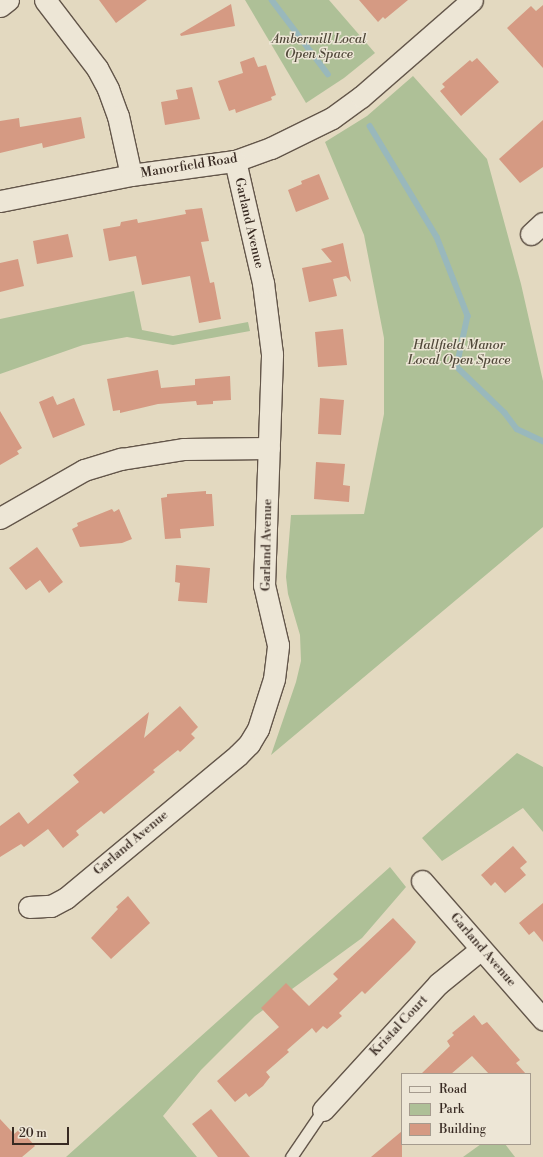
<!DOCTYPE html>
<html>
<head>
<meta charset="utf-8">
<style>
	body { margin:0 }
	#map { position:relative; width:543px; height:1157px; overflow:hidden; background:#e3d9c0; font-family:"Libre Bodoni",serif }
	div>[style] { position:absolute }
	.green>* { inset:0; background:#aec097 }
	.stream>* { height:5.5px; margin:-2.75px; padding:0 2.75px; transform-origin:2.75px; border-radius:2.75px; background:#99b8bc }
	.building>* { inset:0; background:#d59a83 }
	.roads { filter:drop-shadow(1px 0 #63564a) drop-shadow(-1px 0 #63564a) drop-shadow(0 1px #63564a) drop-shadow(0 -1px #63564a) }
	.service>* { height:11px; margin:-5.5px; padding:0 5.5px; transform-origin:5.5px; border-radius:5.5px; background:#ede6d6 }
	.minor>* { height:21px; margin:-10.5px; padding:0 10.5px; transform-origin:10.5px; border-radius:10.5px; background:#ede6d6 }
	span { translate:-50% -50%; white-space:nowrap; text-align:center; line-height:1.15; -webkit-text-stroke:3px #ede6d6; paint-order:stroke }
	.park-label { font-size:13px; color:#504839; font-style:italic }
	.street-label { font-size:13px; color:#382a22 }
	.legend { position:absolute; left:401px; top:1073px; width:130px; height:72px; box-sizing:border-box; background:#ede6d6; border:1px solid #a59b8e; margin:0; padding:5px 7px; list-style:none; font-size:12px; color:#382a22 }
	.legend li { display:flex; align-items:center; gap:8px; height:20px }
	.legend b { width:20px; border:1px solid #a59b8e }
	.scale { position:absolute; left:12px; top:1127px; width:57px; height:18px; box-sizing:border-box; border:2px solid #382a22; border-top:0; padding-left:5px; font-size:12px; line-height:14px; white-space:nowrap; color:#382a22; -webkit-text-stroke:3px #ede6d6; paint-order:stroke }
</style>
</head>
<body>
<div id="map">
	<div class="green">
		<i style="clip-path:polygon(245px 0,329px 0,375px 53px,344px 78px,306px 103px)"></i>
		<i style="clip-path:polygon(413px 76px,487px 159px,521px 284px,543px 381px,543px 527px,271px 755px,296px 682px,301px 661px,300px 635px,288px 594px,286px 577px,291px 515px,364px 514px,384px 414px,384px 338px,364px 235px,325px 142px,367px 116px)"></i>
		<i style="clip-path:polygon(134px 291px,142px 330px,173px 336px,248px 322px,250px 331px,173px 345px,127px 337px,83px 345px,0 374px,0 319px)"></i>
		<i style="clip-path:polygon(517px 753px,543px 767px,543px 832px,523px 808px,442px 861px,422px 838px)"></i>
		<i style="clip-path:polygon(390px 867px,406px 887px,362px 938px,255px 1016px,201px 1070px,163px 1116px,197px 1157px,66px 1157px)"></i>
		<i style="clip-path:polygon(481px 1144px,505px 1144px,515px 1157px,463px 1157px)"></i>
	</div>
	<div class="stream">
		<i style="left:272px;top:0;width:93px;rotate:52.9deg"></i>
		<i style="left:370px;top:126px;width:130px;rotate:58.9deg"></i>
		<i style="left:437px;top:237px;width:85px;rotate:68.6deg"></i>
		<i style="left:468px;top:316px;width:52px;rotate:102.2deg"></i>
		<i style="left:457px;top:367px;width:66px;rotate:43.8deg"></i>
		<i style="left:505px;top:413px;width:20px;rotate:53deg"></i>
		<i style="left:517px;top:429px;width:29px;rotate:25deg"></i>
	</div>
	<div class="building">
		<i style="clip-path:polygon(99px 0,147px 0,116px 23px)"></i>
		<i style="clip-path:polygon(359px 0,408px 0,385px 19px,383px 17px,378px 22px)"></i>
		<i style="clip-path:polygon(231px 4px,235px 26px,181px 36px,180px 34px)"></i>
		<i style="clip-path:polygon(543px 5px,543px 68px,507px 28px,531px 6px,536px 11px)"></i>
		<i style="clip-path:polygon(254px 57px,258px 67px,266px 65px,276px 95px,271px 97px,272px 100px,236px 113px,235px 109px,229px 111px,218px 81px,243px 73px,240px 62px)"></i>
		<i style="clip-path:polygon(477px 58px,499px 82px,461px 116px,440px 91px,445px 87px,442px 84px,470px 60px,472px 62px)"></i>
		<i style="clip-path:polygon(192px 87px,200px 119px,165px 125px,161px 102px,178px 99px,176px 90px)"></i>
		<i style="clip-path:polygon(81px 117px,85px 138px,43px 148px,42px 143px,0 153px,0 121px,19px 118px,20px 127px)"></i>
		<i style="clip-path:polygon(543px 120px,543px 167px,520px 183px,499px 159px)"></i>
		<i style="clip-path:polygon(319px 174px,329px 199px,296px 212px,288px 190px,302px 184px,301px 181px)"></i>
		<i style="clip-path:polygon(202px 208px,209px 241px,201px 242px,210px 283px,214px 282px,221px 319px,199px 323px,190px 276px,142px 285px,136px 256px,109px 261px,103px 229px,120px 226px,121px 222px,137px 219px,138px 223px,186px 214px,185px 210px)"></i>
		<i style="clip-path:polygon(68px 234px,73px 257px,37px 264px,33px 241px)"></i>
		<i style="clip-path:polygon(343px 243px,351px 282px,346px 276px,333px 279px,337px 296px,309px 302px,302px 268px,332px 262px,321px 249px)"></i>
		<i style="clip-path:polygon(18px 259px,24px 286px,0 292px,0 263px)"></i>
		<i style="clip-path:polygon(343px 329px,347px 365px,318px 367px,315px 332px)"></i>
		<i style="clip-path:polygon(158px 370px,161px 388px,195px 385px,195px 379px,230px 376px,231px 400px,213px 401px,213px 404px,197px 405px,196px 401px,158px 404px,120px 413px,120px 410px,113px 411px,107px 379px)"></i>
		<i style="clip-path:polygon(53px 396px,57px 405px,74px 398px,85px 425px,53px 438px,39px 402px)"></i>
		<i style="clip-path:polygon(320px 398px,344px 400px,341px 435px,318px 434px)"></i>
		<i style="clip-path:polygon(0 411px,22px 448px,17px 451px,19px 454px,0 465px)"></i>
		<i style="clip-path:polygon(316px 462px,345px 464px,343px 485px,350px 486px,349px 502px,314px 499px)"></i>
		<i style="clip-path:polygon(206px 491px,206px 494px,212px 494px,214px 526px,180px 529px,181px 538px,165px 539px,161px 498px,167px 497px,167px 494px)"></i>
		<i style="clip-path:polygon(112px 509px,114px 512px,119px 509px,132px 539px,122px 543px,80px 547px,72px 529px,78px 526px,77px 523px)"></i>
		<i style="clip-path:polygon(37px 547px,63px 582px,49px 593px,40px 580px,26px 590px,9px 568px)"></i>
		<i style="clip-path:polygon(176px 565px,210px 568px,207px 603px,178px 601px,180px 583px,175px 582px)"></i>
		<i style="clip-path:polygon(180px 706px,198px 727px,191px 734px,195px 738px,180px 752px,178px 750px,153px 770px,155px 772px,104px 814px,101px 811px,76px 831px,79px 835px,63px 848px,48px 829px,24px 847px,21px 844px,0 857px,0 826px,19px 812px,28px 824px,79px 782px,73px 775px,149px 712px,144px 738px)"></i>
		<i style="clip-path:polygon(513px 846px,527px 862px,520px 868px,526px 875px,505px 893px,495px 882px,491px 886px,481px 875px)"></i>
		<i style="clip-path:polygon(128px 896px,150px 923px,111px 959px,91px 938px,118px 909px,116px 907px)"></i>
		<i style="clip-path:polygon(543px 903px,543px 942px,534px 931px,529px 935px,519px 923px)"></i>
		<i style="clip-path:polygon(393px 918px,416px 942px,410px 950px,365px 994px,362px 991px,339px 1013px,342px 1016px,327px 1029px,323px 1026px,316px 1033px,312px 1028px,287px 1050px,289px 1052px,266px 1072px,270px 1077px,263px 1086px,249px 1097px,246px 1093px,235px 1102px,217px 1081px,279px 1027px,261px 1008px,286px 983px,309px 1006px,338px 979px,333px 974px)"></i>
		<i style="clip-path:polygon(474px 1015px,482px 1025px,487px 1022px,520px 1060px,516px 1063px,526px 1074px,489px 1074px,472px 1056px,451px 1074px,421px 1074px,450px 1046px,447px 1041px,454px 1035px,452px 1033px)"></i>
		<i style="clip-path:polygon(211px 1109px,250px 1157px,218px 1157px,192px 1124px)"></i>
		<i style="clip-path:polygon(0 1119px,14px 1134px,20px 1129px,35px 1146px,22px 1157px,0 1157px)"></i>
		<i style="clip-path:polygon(402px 1131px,402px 1157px,371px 1157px)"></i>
	</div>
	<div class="roads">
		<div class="service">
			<i style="left:291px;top:1157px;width:57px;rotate:-55.8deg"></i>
		</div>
		<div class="minor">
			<i style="left:45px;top:0;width:86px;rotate:52.6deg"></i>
			<i style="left:97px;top:68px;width:24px;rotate:62deg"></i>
			<i style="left:108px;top:89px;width:29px;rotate:70deg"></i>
			<i style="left:118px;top:116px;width:60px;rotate:77.6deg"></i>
			<i style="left:0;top:6px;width:10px;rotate:-37deg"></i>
			<i style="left:0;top:201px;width:134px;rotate:-11.2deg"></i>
			<i style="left:131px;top:175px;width:105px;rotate:-7.7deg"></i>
			<i style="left:235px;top:161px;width:38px;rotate:-20deg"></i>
			<i style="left:271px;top:148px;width:68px;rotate:-26.2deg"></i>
			<i style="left:332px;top:118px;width:36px;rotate:-36deg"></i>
			<i style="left:361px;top:97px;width:147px;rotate:-41.1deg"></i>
			<i style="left:531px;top:234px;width:16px;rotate:-43deg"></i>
			<i style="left:0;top:518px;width:97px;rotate:-29.7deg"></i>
			<i style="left:84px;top:470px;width:39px;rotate:-17deg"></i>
			<i style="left:121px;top:459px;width:64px;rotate:-9deg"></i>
			<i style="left:184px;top:449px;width:85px;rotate:-0.7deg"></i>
			<i style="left:422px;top:881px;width:184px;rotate:48.8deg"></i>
			<i style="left:29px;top:907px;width:22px;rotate:-3deg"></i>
			<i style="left:51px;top:906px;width:17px;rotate:-28deg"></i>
			<i style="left:66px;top:898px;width:224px;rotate:-39.7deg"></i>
			<i style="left:238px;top:755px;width:16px;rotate:-45deg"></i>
			<i style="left:249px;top:744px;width:17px;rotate:-59deg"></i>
			<i style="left:258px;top:729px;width:52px;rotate:-72.3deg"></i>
			<i style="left:274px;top:679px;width:34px;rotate:-83deg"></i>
			<i style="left:278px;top:645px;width:62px;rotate:-103.1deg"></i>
			<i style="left:264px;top:585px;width:231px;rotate:-88deg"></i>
			<i style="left:272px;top:354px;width:72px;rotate:-97.2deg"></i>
			<i style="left:263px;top:283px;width:125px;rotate:-102.9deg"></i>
			<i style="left:323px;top:1110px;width:171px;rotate:-47.6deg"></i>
			<i style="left:438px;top:984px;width:55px;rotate:-39.1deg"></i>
		</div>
	</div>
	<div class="park-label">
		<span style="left:319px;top:47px">Ambermill Local<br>Open Space</span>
		<span style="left:459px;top:353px">Hallfield Manor<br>Local Open Space</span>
	</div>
	<div class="street-label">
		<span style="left:189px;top:166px;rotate:-9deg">Manorfield Road</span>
		<span style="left:249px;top:223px;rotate:77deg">Garland Avenue</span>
		<span style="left:267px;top:545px;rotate:-89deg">Garland Avenue</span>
		<span style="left:131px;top:843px;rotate:-40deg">Garland Avenue</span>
		<span style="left:483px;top:950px;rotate:49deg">Garland Avenue</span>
		<span style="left:399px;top:1026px;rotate:-47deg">Kristal Court</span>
	</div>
	<ul class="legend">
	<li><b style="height:5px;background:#ede6d6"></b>Road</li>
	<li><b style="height:11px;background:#aec097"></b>Park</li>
	<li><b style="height:11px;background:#d59a83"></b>Building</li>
	</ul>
	<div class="scale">20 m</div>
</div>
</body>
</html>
